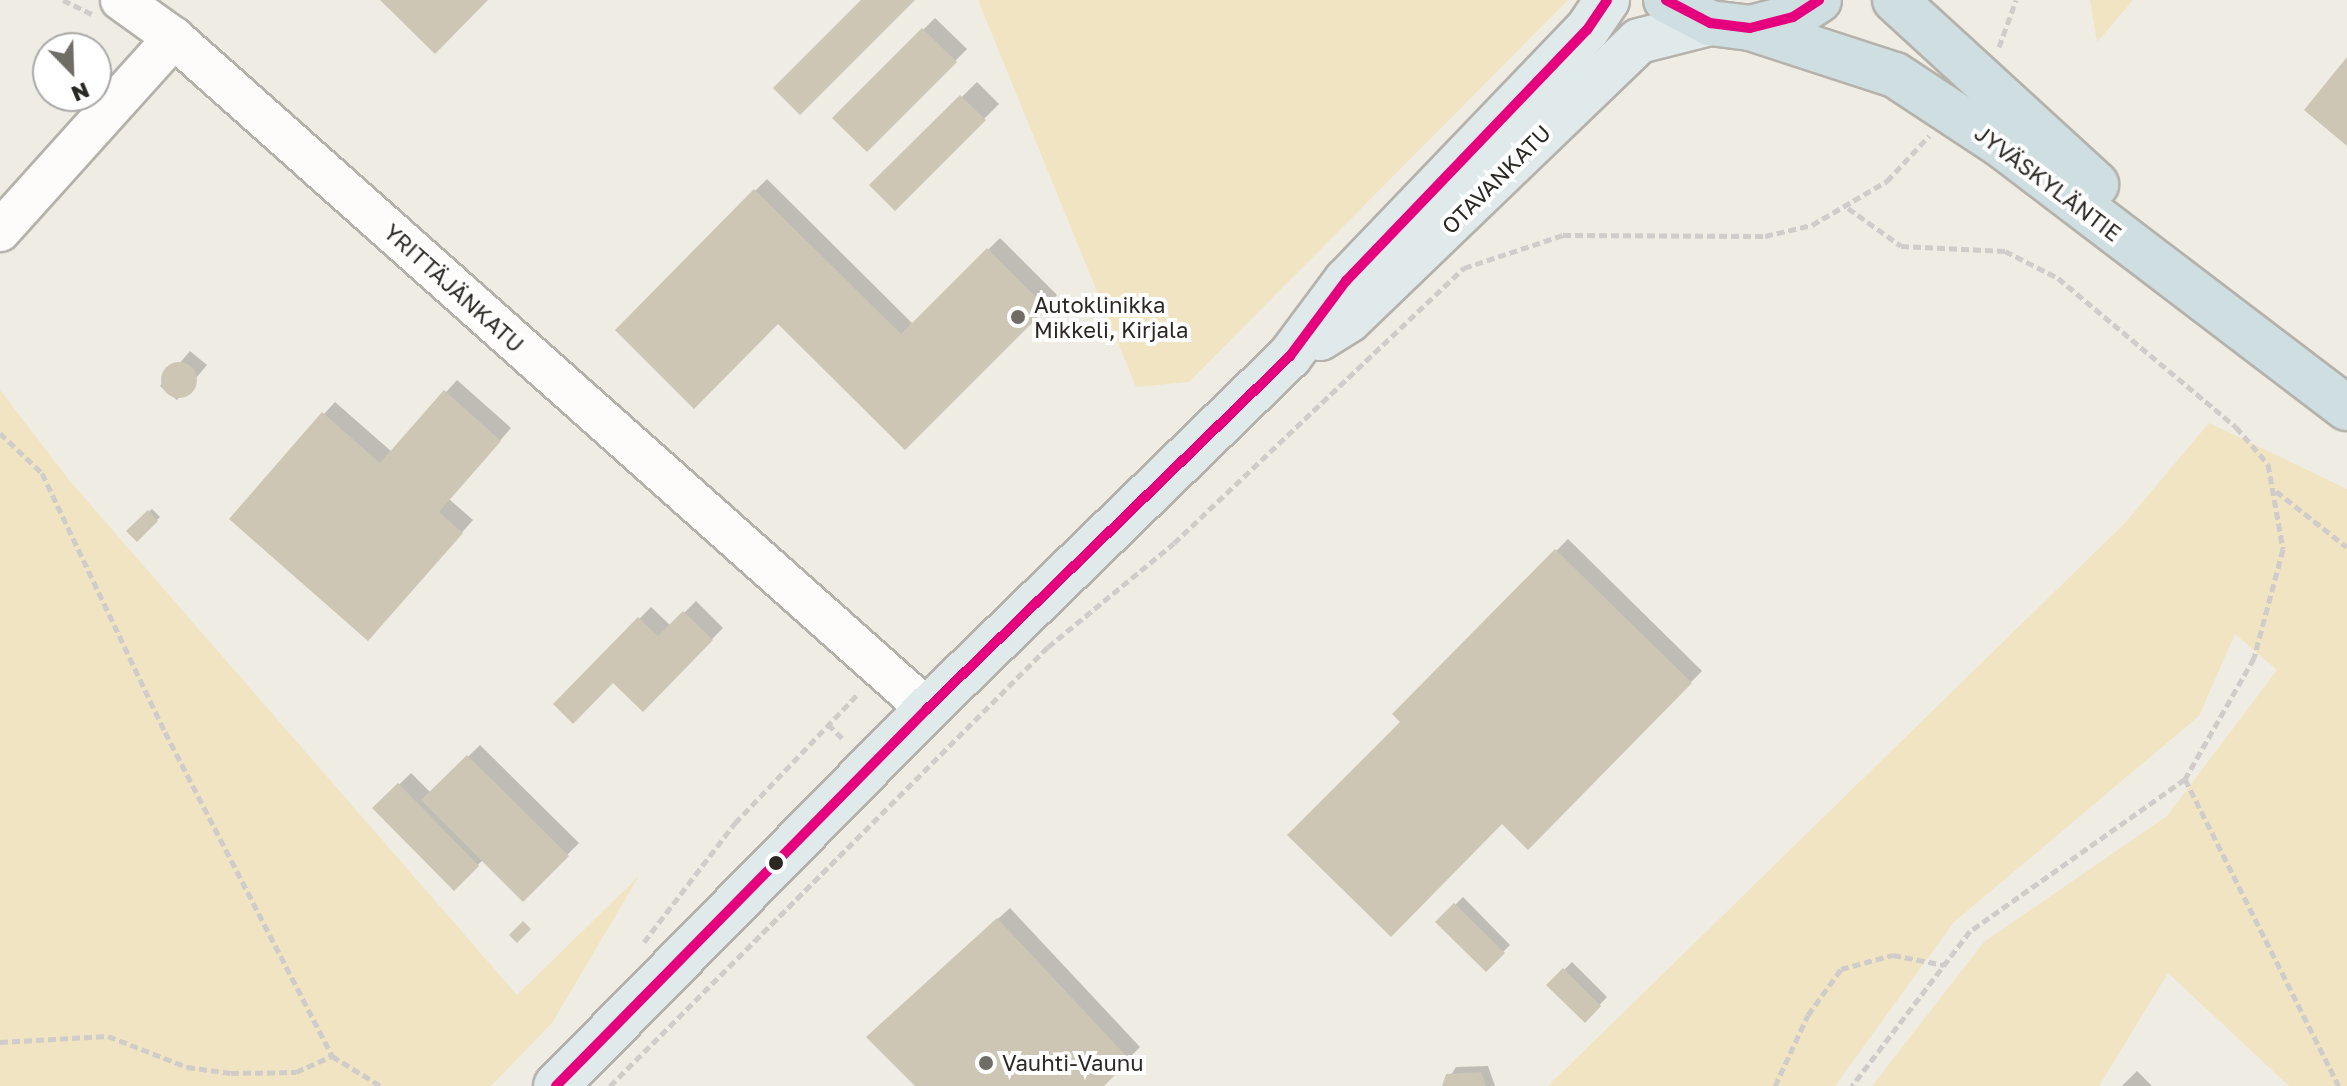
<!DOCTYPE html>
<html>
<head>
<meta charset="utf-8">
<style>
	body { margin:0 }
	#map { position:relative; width:2347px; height:1086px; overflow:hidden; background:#efece4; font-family:"Golos Text",sans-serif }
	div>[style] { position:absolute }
	.green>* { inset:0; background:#f1e4c2 }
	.shadow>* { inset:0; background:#0003 }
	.building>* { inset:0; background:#cdc6b5 }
	.round { border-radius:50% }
	.path>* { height:5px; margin-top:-2.5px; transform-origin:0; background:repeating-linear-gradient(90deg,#cfccca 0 8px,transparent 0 12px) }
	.roads { filter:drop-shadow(2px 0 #b4b2ab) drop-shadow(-2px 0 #b4b2ab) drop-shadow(0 2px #b4b2ab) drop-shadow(0 -2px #b4b2ab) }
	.minor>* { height:40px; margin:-20px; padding:0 20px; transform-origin:20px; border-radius:20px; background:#fdfcfb }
	.major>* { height:44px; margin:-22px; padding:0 22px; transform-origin:22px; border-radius:22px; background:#e1eaeb }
	.highway>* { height:44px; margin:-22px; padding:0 22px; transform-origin:22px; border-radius:22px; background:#cfdee1 }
	.bus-1>* { height:10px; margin:-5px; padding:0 5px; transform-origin:5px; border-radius:5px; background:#e5007d }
	.dots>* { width:22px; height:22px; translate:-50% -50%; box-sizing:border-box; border:4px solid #fff; border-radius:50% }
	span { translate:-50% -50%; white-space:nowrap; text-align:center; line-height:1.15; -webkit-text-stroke:8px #fff; paint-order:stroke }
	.street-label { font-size:22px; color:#2b2823 }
	.poi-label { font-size:22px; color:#2b2823 }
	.left { translate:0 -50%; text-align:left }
	.north { position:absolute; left:32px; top:32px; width:80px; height:80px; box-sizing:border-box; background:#fff; border:2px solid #aaa9a7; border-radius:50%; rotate:157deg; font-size:22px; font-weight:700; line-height:32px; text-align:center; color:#2b2823 }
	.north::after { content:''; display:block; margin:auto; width:28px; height:36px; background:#706d67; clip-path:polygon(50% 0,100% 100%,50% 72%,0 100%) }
</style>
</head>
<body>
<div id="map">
	<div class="green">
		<i style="clip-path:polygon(978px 0,1568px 0,1189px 382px,1136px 387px)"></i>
		<i style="clip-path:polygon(2090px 0,2133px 0,2097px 42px)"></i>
		<i style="clip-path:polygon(0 390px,69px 480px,517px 995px,639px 876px,552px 1023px,491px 1086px,0 1086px)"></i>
		<i style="clip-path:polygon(2209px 423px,2347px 489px,2347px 1086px,2289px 1086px,2168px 973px,2099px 1086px,1872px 1086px,1984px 942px,2167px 816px,2277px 670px,2235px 634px,2199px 716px,1954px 922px,1835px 1086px,1548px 1086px,2125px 523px)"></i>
	</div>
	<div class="shadow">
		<i style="clip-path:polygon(935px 18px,967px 49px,867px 150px,835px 118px)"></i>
		<i style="clip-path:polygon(977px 82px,999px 104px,895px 208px,872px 185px)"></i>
		<i style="clip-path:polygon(767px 179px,913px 324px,1000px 238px,1057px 295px,905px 448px,778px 321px,617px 330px)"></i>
		<i style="clip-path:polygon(190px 351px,207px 365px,177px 400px,160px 386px)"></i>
		<i style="clip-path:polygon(457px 380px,511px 428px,449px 499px,473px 520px,379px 627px,324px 414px,335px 402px,392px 452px)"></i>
		<i style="clip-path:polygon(152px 509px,160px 517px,137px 539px,129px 531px)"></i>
		<i style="clip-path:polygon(1568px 539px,1702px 671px,1528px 847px,1395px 714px)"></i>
		<i style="clip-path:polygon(696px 601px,723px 628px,643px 709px,614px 680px,556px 704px,651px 607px,671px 626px)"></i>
		<i style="clip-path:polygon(480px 745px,579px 843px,523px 899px,484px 859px,454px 888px,375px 808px,411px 773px,431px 793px)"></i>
		<i style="clip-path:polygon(1463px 897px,1510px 945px,1486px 969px,1438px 922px)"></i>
		<i style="clip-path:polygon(1010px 908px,1140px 1047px,1101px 1086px,918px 1086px,880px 1025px)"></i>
		<i style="clip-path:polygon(1572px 962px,1607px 997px,1585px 1020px,1549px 985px)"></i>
		<i style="clip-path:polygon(1488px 1066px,1495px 1086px,1444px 1086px,1456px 1067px)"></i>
		<i style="clip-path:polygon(2137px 1071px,2152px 1086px,2122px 1086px)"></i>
	</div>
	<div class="building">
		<i style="clip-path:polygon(380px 0,488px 0,435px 54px)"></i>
		<i style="clip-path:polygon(861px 0,915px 0,800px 115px,773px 88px)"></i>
		<i style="clip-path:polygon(922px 28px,957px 62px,867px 152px,832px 118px)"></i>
		<i style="clip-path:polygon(2347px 57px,2347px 146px,2304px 110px)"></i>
		<i style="clip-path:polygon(960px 95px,986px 120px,895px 211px,869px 185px)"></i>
		<i style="clip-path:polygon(754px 189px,901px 334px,987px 248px,1047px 308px,905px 450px,778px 324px,694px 409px,615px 330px)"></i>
		<i class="round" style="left:161px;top:362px;width:36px;height:36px"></i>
		<i style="clip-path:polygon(444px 390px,501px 441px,439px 512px,463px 533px,368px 641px,229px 519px,322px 412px,380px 463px)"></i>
		<i style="clip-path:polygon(148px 510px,158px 521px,137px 542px,126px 531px)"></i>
		<i style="clip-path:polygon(1555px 549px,1692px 683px,1528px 850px,1502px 824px,1391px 937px,1287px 835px,1400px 722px,1392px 714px)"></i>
		<i style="clip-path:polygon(683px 611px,713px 640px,643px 712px,613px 683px,573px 724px,553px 704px,638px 617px,658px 636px)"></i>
		<i style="clip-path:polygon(467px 755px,569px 856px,523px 902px,421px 800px)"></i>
		<i style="clip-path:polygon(398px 783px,479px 866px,454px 891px,372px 808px)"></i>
		<i style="clip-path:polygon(1454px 903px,1505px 953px,1486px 972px,1435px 922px)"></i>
		<i style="clip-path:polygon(997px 918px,1130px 1060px,1104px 1086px,915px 1086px,866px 1037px)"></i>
		<i style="clip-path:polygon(523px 921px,531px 929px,517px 943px,509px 935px)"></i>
		<i style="clip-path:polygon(1563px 968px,1601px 1006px,1585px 1023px,1546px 985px)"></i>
		<i style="clip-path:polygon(1481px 1072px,1486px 1086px,1442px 1086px,1446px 1074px)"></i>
	</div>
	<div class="path">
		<i style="left:63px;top:0;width:32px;rotate:26deg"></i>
		<i style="left:1999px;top:47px;width:50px;rotate:-70.1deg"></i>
		<i style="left:1848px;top:208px;width:65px;rotate:35.6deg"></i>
		<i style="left:1901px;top:246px;width:104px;rotate:2.8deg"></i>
		<i style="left:2005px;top:251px;width:59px;rotate:27deg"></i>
		<i style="left:2058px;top:278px;width:232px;rotate:39.9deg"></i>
		<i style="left:2236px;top:427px;width:49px;rotate:49.1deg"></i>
		<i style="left:2268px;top:464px;width:86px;rotate:80deg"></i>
		<i style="left:2283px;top:549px;width:113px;rotate:104.9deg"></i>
		<i style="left:2254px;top:658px;width:139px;rotate:119.7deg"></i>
		<i style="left:2185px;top:779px;width:263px;rotate:144.7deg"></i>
		<i style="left:1970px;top:931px;width:195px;rotate:127.3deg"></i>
		<i style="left:0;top:433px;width:58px;rotate:43.6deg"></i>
		<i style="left:42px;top:473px;width:287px;rotate:64.6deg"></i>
		<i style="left:165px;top:732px;width:365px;rotate:62.7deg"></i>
		<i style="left:332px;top:1056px;width:57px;rotate:31.5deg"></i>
		<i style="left:2276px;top:491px;width:90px;rotate:38.3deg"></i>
		<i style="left:828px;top:724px;width:24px;rotate:45deg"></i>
		<i style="left:2185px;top:779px;width:343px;rotate:63.4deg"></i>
		<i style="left:644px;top:942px;width:150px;rotate:-52.6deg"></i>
		<i style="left:735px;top:823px;width:180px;rotate:-46.4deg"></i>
		<i style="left:0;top:1042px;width:108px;rotate:-3.2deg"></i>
		<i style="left:108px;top:1036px;width:85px;rotate:21.4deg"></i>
		<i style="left:187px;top:1067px;width:44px;rotate:7.8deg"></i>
		<i style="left:231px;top:1073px;width:65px;rotate:-0.9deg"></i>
		<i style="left:296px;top:1072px;width:39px;rotate:-24deg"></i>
		<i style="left:610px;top:1086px;width:620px;rotate:-45.07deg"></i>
		<i style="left:1048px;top:647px;width:163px;rotate:-39.5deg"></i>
		<i style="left:1174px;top:543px;width:400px;rotate:-43.5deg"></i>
		<i style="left:1464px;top:268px;width:104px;rotate:-18.4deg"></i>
		<i style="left:1563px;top:235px;width:202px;rotate:0.3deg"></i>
		<i style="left:1765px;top:236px;width:48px;rotate:-13.2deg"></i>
		<i style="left:1812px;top:225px;width:87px;rotate:-30.4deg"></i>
		<i style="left:1887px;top:181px;width:62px;rotate:-47deg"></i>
		<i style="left:1775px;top:1086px;width:78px;rotate:-65.1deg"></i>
		<i style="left:1808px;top:1015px;width:57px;rotate:-54.3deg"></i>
		<i style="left:1841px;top:969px;width:54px;rotate:-15.1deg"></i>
		<i style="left:1893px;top:955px;width:52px;rotate:11.1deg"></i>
	</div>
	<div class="roads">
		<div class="minor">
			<i style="left:121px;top:0;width:65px;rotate:35.6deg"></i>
			<i style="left:174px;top:38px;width:1009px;rotate:41.7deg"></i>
			<i style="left:0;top:231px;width:260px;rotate:-48deg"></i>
		</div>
		<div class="major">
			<i style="left:1320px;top:338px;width:34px;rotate:-32deg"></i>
			<i style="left:1349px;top:320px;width:402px;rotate:-43.9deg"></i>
			<i style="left:1639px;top:41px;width:73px;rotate:-14.2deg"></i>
			<i style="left:556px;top:1086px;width:529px;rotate:-45.46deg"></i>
			<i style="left:927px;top:709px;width:506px;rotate:-44.2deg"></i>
			<i style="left:1290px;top:356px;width:94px;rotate:-53.3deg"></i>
			<i style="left:1346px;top:281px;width:348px;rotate:-46.2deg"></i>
			<i style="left:1587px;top:30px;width:36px;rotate:-56deg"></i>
		</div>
		<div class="highway">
			<i style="left:1666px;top:0;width:50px;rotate:27.6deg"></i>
			<i style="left:1710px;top:23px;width:40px;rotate:7.1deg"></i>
			<i style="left:1750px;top:28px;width:44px;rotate:-14.3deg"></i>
			<i style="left:1793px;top:17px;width:31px;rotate:-33deg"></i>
			<i style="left:1895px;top:0;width:273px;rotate:42.5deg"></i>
			<i style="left:1750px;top:28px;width:152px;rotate:18deg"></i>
			<i style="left:1895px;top:75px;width:131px;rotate:33.4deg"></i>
			<i style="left:2004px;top:147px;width:431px;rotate:37.3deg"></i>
		</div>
	</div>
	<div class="bus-1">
		<i style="left:1666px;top:0;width:50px;rotate:27.6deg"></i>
		<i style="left:1710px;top:23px;width:40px;rotate:7.1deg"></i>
		<i style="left:1750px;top:28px;width:44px;rotate:-14.3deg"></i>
		<i style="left:1793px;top:17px;width:31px;rotate:-33deg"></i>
		<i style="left:556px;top:1086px;width:529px;rotate:-45.46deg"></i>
		<i style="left:927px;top:709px;width:506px;rotate:-44.2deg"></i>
		<i style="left:1290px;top:356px;width:94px;rotate:-53.3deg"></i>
		<i style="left:1346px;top:281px;width:348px;rotate:-46.2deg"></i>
		<i style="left:1587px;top:30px;width:36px;rotate:-56deg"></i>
	</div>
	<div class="dots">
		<i style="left:1018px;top:317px;background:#706d67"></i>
		<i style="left:776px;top:863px;background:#2b2823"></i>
		<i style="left:986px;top:1063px;background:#706d67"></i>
	</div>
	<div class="street-label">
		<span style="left:1496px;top:179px;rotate:-45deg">OTAVANKATU</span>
		<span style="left:2048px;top:183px;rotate:37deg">JYVÄSKYLÄNTIE</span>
		<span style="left:454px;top:288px;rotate:42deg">YRITTÄJÄNKATU</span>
	</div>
	<div class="poi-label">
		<span class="left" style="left:1034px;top:317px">Autoklinikka<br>Mikkeli, Kirjala</span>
		<span class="left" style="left:1002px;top:1063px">Vauhti-Vaunu</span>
	</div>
	<div class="north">N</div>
</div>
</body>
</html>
